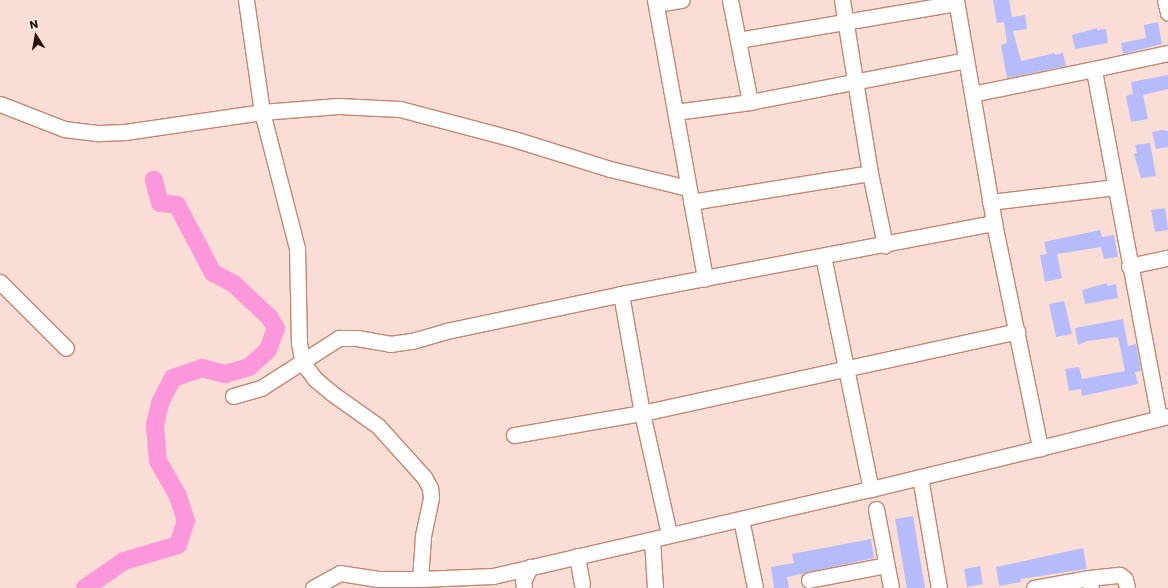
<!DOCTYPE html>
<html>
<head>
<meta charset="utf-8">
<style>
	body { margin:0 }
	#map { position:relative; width:1168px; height:588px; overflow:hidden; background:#faded5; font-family:Poppins,sans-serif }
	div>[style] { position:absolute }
	.river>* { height:18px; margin:-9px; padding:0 9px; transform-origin:9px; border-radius:9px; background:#fc97dc }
	.building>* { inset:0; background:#b6bcfb }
	.roads { filter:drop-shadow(1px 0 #c48670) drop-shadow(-1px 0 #c48670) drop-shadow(0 1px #c48670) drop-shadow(0 -1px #c48670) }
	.minor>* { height:15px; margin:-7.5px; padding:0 7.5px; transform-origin:7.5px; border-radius:7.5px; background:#fff }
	span { translate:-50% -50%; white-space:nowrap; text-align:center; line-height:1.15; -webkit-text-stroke:3px #fdefea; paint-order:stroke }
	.north { position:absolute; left:16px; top:16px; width:40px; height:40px; -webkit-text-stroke:3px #fdefea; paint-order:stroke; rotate:349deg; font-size:11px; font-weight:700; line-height:16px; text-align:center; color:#230d05 }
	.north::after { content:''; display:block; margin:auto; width:14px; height:18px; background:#230d05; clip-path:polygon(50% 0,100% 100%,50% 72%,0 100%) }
</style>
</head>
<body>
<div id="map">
	<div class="river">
		<i style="left:85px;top:588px;width:47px;rotate:-34.7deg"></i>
		<i style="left:124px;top:561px;width:56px;rotate:-16.5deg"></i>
		<i style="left:178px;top:545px;width:25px;rotate:-72deg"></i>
		<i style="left:186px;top:521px;width:28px;rotate:-108deg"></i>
		<i style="left:177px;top:494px;width:38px;rotate:-120deg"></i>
		<i style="left:158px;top:461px;width:36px;rotate:-95deg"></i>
		<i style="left:155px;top:425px;width:23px;rotate:-77deg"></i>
		<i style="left:160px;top:403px;width:28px;rotate:-63deg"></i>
		<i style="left:173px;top:378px;width:31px;rotate:-19deg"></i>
		<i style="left:202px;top:368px;width:24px;rotate:15deg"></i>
		<i style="left:225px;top:374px;width:25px;rotate:-16deg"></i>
		<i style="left:249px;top:367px;width:25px;rotate:-42deg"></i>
		<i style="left:268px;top:350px;width:23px;rotate:-70deg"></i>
		<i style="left:276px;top:328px;width:13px;rotate:-122deg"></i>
		<i style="left:269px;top:317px;width:48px;rotate:-136.7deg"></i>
		<i style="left:234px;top:284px;width:24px;rotate:-152deg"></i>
		<i style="left:213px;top:273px;width:77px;rotate:-117.9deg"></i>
		<i style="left:177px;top:205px;width:17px;rotate:-173deg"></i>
		<i style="left:160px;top:203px;width:24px;rotate:-105deg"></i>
	</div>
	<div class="building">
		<i style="clip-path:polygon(993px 0,1009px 0,1012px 17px,1025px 15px,1027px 29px,1013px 31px,1021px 61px,1055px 53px,1055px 55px,1063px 53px,1066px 66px,1007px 78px,1001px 45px,1007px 43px,1004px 22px,997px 23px)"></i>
		<i style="clip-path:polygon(1158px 22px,1162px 44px,1123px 54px,1121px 43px,1146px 38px,1144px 25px)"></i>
		<i style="clip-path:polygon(1097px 28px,1097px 30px,1106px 29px,1108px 43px,1075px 49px,1072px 35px)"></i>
		<i style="clip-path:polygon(1168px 75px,1168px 89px,1143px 95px,1148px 119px,1131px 122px,1126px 96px,1133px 94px,1131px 82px)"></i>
		<i style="clip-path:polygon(1162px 130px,1168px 131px,1168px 147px,1156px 149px,1152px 132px)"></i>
		<i style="clip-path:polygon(1150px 143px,1156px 176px,1141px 178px,1134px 154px,1137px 153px,1135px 145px)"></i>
		<i style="clip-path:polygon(1165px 208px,1168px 230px,1155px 232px,1151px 210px)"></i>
		<i style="clip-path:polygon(1100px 230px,1102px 237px,1114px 235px,1118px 257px,1104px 259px,1101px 247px,1057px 254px,1062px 278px,1045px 282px,1040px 255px,1047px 254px,1044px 242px)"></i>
		<i style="clip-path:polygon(1107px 283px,1107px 286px,1116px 284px,1118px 298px,1085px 304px,1082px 290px)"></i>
		<i style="clip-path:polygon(1064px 301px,1072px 334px,1056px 337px,1049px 304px)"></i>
		<i style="clip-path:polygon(1123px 319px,1128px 346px,1136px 344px,1141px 371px,1135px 372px,1138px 384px,1082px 396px,1081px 389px,1069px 391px,1065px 369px,1079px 367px,1082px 379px,1125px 371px,1118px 337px,1087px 341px,1078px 345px,1075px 328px)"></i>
		<i style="clip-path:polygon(913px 516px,925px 588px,907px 588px,895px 519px)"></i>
		<i style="clip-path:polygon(871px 539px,874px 558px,787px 577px,789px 588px,774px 588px,771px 567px,794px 563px,792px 554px)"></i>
		<i style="clip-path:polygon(1083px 548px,1087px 569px,1020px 579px,1021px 582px,999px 586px,996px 567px)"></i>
		<i style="clip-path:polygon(980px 566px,983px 584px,967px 587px,964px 569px)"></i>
	</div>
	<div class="roads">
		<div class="minor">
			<i style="left:246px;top:0;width:113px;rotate:81.9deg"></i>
			<i style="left:262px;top:112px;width:140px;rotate:75.6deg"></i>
			<i style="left:297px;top:248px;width:95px;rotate:88.8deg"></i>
			<i style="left:299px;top:343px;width:20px;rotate:79deg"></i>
			<i style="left:303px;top:363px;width:20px;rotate:53deg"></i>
			<i style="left:315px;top:379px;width:23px;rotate:40deg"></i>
			<i style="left:333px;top:394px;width:55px;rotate:35.4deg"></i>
			<i style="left:378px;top:426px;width:69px;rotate:48deg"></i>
			<i style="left:424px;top:477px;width:13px;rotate:61deg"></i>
			<i style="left:430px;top:488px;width:10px;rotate:84deg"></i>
			<i style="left:431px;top:498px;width:40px;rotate:102deg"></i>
			<i style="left:423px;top:537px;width:42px;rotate:94.1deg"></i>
			<i style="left:420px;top:579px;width:42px;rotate:180deg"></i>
			<i style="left:378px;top:579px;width:38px;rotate:-171deg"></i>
			<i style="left:340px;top:573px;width:31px;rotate:151deg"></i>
			<i style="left:655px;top:0;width:283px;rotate:79.8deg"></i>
			<i style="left:730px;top:0;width:104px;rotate:78.9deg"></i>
			<i style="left:842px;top:0;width:175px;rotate:80.8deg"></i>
			<i style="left:870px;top:173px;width:74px;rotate:78.2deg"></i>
			<i style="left:956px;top:0;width:226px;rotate:80.3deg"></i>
			<i style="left:994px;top:223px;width:230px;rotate:78.4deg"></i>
			<i style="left:1040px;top:448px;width:132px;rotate:-14deg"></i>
			<i style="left:1165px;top:0;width:13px;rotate:77deg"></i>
			<i style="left:656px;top:4px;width:26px;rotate:-9deg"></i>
			<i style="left:738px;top:40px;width:221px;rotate:-9.6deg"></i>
			<i style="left:972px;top:94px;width:125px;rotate:-11.6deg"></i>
			<i style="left:0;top:104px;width:69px;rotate:21.3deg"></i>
			<i style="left:64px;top:129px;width:35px;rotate:7deg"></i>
			<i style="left:99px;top:133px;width:26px;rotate:-2deg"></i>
			<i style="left:125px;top:132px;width:138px;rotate:-8.3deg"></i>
			<i style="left:262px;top:112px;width:76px;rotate:-4.5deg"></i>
			<i style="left:338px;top:106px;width:62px;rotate:2.8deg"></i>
			<i style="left:400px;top:109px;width:121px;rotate:14.8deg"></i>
			<i style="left:517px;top:140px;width:97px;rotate:17.3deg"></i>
			<i style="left:610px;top:169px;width:80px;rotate:13.7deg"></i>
			<i style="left:675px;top:112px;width:76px;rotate:-7.6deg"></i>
			<i style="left:750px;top:102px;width:220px;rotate:-11deg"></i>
			<i style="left:691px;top:202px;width:181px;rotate:-9.2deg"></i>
			<i style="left:990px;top:202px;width:126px;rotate:-6.8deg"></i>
			<i style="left:823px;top:256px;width:238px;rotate:78.4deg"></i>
			<i style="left:871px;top:489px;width:174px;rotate:-13.6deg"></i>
			<i style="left:1129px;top:266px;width:40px;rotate:-12deg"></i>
			<i style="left:0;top:282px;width:93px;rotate:45deg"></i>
			<i style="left:621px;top:294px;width:121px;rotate:80deg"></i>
			<i style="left:642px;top:413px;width:124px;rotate:77.4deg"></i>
			<i style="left:233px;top:396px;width:29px;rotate:-16deg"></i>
			<i style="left:261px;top:388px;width:93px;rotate:-32.7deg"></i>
			<i style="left:339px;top:338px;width:18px"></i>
			<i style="left:357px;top:338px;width:34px;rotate:10deg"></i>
			<i style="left:390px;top:344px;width:22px;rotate:-8deg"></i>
			<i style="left:412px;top:341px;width:35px;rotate:-16deg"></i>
			<i style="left:446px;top:331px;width:179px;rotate:-11.9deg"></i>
			<i style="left:621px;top:294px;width:380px;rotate:-10.8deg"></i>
			<i style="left:1159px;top:418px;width:355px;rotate:-100.6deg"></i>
			<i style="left:1094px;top:69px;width:76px;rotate:-12.2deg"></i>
			<i style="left:514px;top:435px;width:130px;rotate:-9.8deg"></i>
			<i style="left:642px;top:413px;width:384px;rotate:-12.3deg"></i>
			<i style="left:920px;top:477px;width:113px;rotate:80.3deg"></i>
			<i style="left:876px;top:509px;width:80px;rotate:79.2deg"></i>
			<i style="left:741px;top:519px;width:70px;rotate:78.5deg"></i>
			<i style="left:652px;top:540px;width:48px;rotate:86.4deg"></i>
			<i style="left:577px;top:556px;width:28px;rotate:80deg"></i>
			<i style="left:1089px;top:578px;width:31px;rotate:-6deg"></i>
			<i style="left:1120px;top:575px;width:6px;rotate:39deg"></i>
			<i style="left:1125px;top:579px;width:9px;rotate:77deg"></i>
			<i style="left:420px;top:579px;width:73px;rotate:-2.4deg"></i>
			<i style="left:493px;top:576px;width:388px;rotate:-13deg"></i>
			<i style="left:809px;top:580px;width:78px;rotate:-11deg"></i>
			<i style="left:524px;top:588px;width:7px;rotate:-98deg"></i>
			<i style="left:523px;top:581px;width:16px;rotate:-63deg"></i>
			<i style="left:1034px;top:588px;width:56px;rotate:-10.3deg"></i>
			<i style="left:1089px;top:578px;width:10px;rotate:79deg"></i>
		</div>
	</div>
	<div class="north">N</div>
</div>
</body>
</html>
